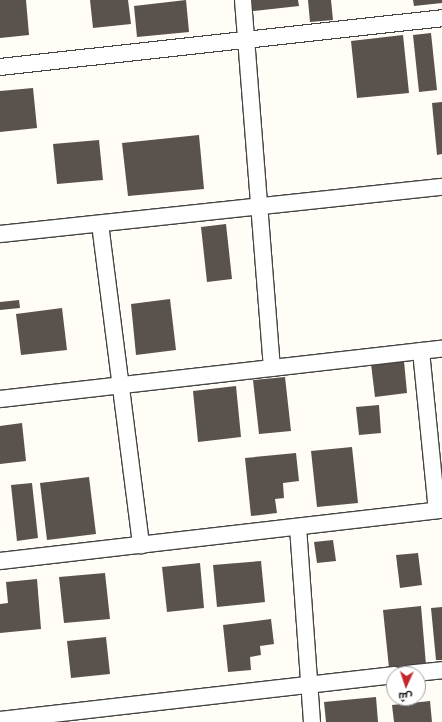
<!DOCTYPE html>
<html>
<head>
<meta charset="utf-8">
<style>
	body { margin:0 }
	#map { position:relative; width:442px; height:722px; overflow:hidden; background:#fffdf5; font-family:"Noto Serif",Cairo,serif }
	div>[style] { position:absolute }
	.building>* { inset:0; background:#5a524d }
	.roads { filter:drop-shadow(1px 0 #444) drop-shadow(-1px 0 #444) drop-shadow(0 1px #444) drop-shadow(0 -1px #444) }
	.minor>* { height:16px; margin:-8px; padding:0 8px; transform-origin:8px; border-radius:8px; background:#fff }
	span { translate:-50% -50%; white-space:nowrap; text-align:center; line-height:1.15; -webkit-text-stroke:4px #fff; paint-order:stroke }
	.north { position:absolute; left:386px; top:666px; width:40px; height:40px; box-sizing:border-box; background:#fff; border:1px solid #a0a0a0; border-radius:50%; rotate:183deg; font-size:11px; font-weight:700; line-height:16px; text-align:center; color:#111 }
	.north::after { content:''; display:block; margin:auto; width:14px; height:18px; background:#c4262e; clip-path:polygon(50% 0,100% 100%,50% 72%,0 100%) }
</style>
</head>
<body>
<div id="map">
	<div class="building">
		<i style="clip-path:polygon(0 0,26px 0,29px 35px,0 38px)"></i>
		<i style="clip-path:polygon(90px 0,128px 0,131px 24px,93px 28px)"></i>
		<i style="clip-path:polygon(186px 0,189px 32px,137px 37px,134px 6px)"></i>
		<i style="clip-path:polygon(252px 0,298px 0,299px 6px,253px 11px)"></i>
		<i style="clip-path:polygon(308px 0,331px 0,333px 20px,310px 22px)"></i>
		<i style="clip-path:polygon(413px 0,442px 0,442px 3px,414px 6px)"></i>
		<i style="clip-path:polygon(431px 33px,437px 90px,419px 92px,413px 35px)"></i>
		<i style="clip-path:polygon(403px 35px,409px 93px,357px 98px,351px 41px)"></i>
		<i style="clip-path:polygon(33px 88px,37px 128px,0 132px,0 91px)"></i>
		<i style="clip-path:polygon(442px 102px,442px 154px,437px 155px,432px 103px)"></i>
		<i style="clip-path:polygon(199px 135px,204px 189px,128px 196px,122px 143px)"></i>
		<i style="clip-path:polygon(99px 140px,103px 180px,57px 184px,53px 144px)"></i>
		<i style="clip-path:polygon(226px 224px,232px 279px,207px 282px,201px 227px)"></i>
		<i style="clip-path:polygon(170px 299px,176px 350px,136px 355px,131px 304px)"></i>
		<i style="clip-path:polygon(19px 300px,20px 308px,0 310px,0 302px)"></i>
		<i style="clip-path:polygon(62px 308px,67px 350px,21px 355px,16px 314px)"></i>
		<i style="clip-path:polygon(404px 361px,407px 393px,375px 397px,371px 364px)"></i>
		<i style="clip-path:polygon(285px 377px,291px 431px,259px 434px,253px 380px)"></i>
		<i style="clip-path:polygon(236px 386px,241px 437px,198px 442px,193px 391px)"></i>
		<i style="clip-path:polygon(379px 405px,381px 433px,359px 435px,356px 407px)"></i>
		<i style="clip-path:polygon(22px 423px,26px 461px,0 464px,0 426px)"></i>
		<i style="clip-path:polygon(352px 447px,358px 503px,317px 507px,311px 451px)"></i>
		<i style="clip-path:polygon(296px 453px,299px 481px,283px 483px,284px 498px,275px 499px,277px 513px,251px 516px,245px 458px)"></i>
		<i style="clip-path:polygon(89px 477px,96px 534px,47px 540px,40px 483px)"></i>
		<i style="clip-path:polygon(32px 483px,38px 538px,17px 541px,11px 485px)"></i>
		<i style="clip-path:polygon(333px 540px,336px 561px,317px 563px,314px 542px)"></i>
		<i style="clip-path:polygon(418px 553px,422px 585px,400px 588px,396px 555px)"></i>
		<i style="clip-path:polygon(261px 561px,265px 602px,217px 607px,213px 565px)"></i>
		<i style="clip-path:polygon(200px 563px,204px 608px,167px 612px,162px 567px)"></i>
		<i style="clip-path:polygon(105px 573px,110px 619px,64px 623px,59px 577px)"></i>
		<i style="clip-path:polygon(37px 579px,41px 629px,0 633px,0 604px,8px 603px,6px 582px)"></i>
		<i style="clip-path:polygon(421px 606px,426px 665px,389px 668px,383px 610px)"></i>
		<i style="clip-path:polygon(442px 607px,442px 660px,436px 660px,431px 608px)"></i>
		<i style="clip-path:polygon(271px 619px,274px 644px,260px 646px,261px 655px,250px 657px,251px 670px,228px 672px,223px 625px)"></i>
		<i style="clip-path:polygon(106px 637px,110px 674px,71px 678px,67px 641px)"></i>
		<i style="clip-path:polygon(376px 697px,378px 722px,326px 722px,324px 702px)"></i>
		<i style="clip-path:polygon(430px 701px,432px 722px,394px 722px,392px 705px)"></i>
	</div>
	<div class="roads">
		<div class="minor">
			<i style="left:243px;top:0;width:369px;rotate:85.5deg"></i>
			<i style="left:0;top:67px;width:445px;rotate:-6.3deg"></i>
			<i style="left:100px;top:224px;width:324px;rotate:82.7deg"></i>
			<i style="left:0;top:234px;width:444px;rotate:-6.1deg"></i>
			<i style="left:421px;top:351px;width:160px;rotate:84.3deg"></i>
			<i style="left:0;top:399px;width:445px;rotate:-6.5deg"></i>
			<i style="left:298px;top:527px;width:196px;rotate:85.9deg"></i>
			<i style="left:0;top:561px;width:445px;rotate:-6.6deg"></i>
			<i style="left:406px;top:674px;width:36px;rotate:-6deg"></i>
			<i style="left:0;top:720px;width:397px;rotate:-6.5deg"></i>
		</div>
	</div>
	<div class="north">ش</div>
</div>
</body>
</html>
